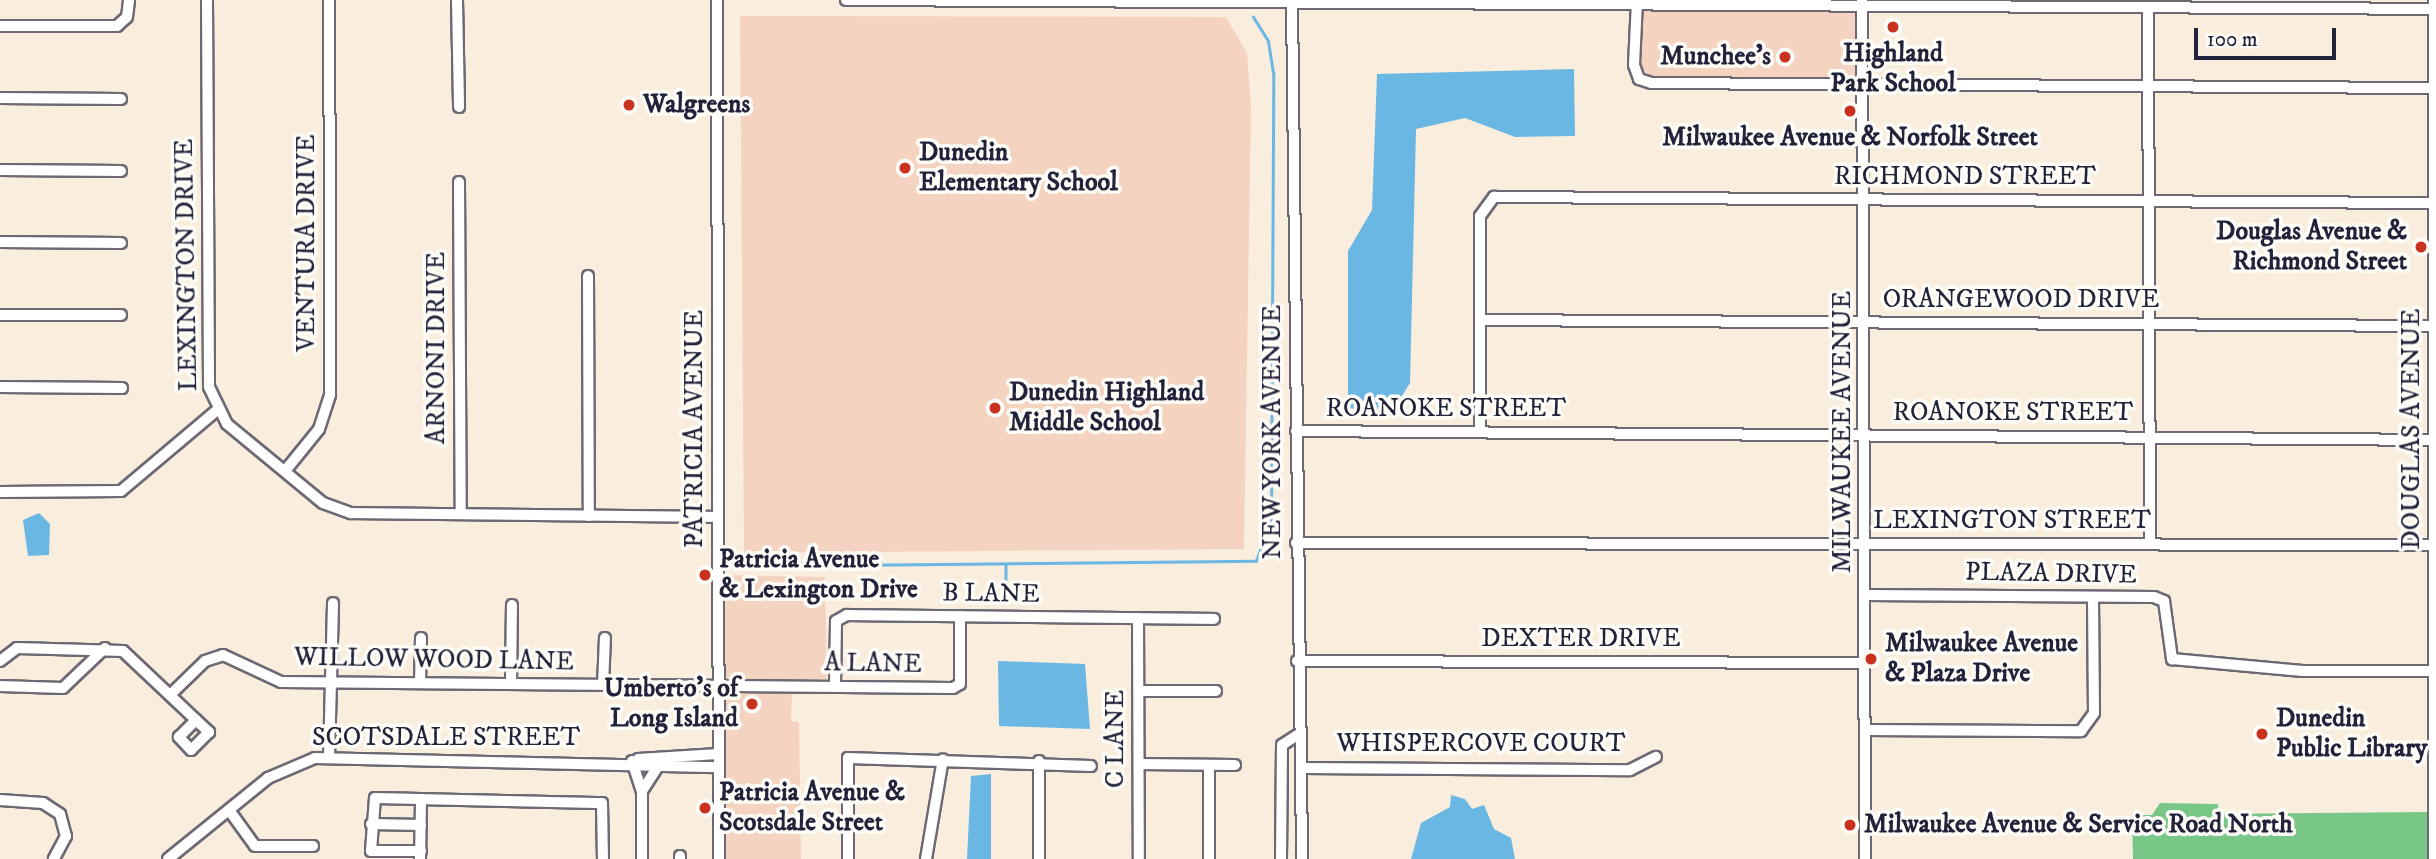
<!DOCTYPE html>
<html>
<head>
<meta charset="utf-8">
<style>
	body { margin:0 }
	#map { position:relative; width:2436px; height:859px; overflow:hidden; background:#f9eede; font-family:"IM FELL DW Pica",serif }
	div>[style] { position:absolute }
	.built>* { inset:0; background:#f4d3c1 }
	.green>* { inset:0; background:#79c787 }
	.water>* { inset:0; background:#6ab7e4 }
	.stream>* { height:2.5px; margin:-1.25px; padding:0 1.25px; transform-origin:1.25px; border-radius:1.25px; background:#6ab7e4 }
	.roads { filter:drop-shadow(2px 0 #6d6974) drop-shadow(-2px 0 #6d6974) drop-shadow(0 2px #6d6974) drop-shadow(0 -2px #6d6974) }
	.minor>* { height:10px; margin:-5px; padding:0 5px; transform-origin:5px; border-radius:5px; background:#fff }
	.dots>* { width:19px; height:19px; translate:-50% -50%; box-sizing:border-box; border:4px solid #fdfcf7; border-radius:50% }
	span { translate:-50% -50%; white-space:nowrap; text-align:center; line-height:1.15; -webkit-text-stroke:7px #fdfcf7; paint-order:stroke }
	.poi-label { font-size:26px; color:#22223b; font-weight:700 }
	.right { translate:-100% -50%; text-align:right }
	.left { translate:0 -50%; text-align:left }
	.street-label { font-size:26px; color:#22223b }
	.scale { position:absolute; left:2194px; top:28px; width:142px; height:32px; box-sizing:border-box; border:4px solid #22223b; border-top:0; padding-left:9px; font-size:21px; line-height:24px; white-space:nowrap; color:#22223b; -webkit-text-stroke:5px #fdfcf7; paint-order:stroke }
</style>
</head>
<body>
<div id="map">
	<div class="built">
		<i style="clip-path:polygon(1641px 11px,1858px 11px,1857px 79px,1651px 78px,1639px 64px)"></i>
		<i style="clip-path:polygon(740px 16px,1226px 17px,1247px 53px,1251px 106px,1244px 549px,744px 553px)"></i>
		<i style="clip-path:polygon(723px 575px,825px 577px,827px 679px,723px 679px)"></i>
		<i style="clip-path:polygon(723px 691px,792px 692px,791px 721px,799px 722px,801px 859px,724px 859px)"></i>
	</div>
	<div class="green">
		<i style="clip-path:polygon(2160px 803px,2218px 804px,2219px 814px,2429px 812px,2429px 859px,2133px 859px,2132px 815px,2152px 815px)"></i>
	</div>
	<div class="water">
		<i style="clip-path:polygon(1574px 69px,1575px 136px,1515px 137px,1465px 118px,1416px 129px,1410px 383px,1391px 414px,1348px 408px,1348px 251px,1372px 210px,1377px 74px)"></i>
		<i style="clip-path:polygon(39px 513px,50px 524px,49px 555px,28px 556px,23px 520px)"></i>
		<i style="clip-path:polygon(998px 661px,1085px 664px,1090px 729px,999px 726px)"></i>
		<i style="clip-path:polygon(991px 774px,991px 859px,967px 859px,971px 776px)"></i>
		<i style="clip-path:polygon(1451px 795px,1465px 799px,1472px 809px,1484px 805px,1494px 829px,1511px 838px,1515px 859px,1411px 859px,1421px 823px,1450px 807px)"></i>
	</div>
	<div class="stream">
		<i style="left:750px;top:560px;width:91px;rotate:3.1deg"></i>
		<i style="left:841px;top:565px;width:415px;rotate:-0.6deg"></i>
		<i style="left:1256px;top:561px;width:44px;rotate:-69.9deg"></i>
		<i style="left:1271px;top:520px;width:447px;rotate:-89.7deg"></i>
		<i style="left:1273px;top:73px;width:32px;rotate:-99deg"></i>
		<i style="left:1268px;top:41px;width:28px;rotate:-122deg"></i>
		<i style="left:1006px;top:565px;width:21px;rotate:90deg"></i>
	</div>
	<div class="roads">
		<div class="minor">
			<i style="left:207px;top:0;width:387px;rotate:89.7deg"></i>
			<i style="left:209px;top:387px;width:41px;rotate:64.1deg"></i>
			<i style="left:227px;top:424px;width:124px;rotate:39.5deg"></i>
			<i style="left:323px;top:503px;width:30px;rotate:20deg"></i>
			<i style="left:351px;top:513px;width:367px;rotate:0.6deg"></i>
			<i style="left:457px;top:0;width:107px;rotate:88.9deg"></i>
			<i style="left:717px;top:0;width:859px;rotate:89.87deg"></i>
			<i style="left:846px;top:0;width:1590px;rotate:0.32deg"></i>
			<i style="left:1292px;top:0;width:859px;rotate:89.33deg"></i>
			<i style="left:1862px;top:0;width:859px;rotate:89.8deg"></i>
			<i style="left:1637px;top:1px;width:64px;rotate:92.7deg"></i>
			<i style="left:1634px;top:65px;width:15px;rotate:70deg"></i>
			<i style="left:1639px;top:79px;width:13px;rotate:18deg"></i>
			<i style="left:1651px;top:83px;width:784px;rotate:0.37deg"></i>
			<i style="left:2148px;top:8px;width:534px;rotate:89.79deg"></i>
			<i style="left:0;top:26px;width:117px"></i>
			<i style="left:117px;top:26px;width:13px;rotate:-42deg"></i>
			<i style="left:127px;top:17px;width:17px;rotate:-83deg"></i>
			<i style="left:0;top:98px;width:121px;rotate:0.5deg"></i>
			<i style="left:0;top:170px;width:121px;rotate:0.5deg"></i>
			<i style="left:459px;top:182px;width:332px;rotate:89.7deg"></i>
			<i style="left:0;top:242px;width:121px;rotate:0.5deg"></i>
			<i style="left:588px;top:276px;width:240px;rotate:89.8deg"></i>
			<i style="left:0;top:315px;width:121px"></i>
			<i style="left:1480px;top:320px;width:956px;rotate:0.36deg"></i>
			<i style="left:0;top:387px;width:122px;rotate:0.5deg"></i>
			<i style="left:1296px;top:431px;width:1139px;rotate:0.45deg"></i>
			<i style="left:1480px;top:432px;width:216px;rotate:-90deg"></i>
			<i style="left:1480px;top:216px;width:24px;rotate:-54deg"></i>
			<i style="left:1494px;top:197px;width:941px;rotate:0.37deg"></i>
			<i style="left:285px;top:471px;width:54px;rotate:-51deg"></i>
			<i style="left:319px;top:429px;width:36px;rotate:-72deg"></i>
			<i style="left:330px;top:395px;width:395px;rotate:-90.1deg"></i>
			<i style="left:0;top:492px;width:121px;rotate:-0.5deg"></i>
			<i style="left:121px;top:491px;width:124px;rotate:-40.1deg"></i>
			<i style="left:1296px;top:543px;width:1138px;rotate:0.1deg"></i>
			<i style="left:1866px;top:595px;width:288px;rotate:0.4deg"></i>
			<i style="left:2154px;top:597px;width:11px;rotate:22deg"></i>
			<i style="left:2164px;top:601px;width:59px;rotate:82.1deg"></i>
			<i style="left:2172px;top:659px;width:131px;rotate:5.3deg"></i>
			<i style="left:2302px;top:671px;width:133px"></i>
			<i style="left:1138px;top:618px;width:241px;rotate:89.8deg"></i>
			<i style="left:0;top:661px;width:21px;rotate:-37deg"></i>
			<i style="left:17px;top:648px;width:106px;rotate:1.6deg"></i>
			<i style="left:123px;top:651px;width:100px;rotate:43.4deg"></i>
			<i style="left:1297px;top:661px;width:568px;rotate:0.2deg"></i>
			<i style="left:420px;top:683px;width:45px;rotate:-88.7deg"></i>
			<i style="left:511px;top:684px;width:79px;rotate:-89.3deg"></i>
			<i style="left:603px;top:685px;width:47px;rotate:-87.6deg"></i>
			<i style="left:0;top:686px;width:63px;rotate:1.8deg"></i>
			<i style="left:63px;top:688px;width:58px;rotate:-43.6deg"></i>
			<i style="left:835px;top:686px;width:65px;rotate:-89.1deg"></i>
			<i style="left:836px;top:621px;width:13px;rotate:-29deg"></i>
			<i style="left:847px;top:615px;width:367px;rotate:0.6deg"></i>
			<i style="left:1139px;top:691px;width:77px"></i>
			<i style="left:172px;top:693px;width:46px;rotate:-44.1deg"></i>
			<i style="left:205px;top:661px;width:19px;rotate:-18deg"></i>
			<i style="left:223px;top:655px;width:64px;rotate:25deg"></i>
			<i style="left:281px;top:682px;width:672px;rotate:0.51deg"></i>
			<i style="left:953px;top:688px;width:8px;rotate:-30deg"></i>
			<i style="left:960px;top:684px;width:68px;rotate:-90deg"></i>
			<i style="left:196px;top:720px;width:18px;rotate:43deg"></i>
			<i style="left:209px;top:732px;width:25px;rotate:135deg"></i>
			<i style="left:191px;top:750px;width:18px;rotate:-133deg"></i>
			<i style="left:179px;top:737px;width:24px;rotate:-45deg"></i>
			<i style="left:1865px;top:730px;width:216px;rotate:0.3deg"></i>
			<i style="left:2081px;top:731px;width:22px;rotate:-54deg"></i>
			<i style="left:2094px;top:713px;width:116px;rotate:-90.5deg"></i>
			<i style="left:329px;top:757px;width:154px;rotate:-88.5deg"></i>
			<i style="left:638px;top:759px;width:80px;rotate:-3.6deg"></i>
			<i style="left:632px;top:761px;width:32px;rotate:72deg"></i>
			<i style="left:642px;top:791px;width:68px;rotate:90deg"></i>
			<i style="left:1039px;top:761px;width:98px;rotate:90deg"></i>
			<i style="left:1139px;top:764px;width:96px;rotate:0.6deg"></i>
			<i style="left:1303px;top:768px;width:327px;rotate:0.4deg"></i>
			<i style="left:1630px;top:770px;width:29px;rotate:-27deg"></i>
			<i style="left:642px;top:791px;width:30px;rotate:-57deg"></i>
			<i style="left:0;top:800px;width:43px;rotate:4deg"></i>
			<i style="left:43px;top:803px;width:20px;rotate:33deg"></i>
			<i style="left:60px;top:814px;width:23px;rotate:75deg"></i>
			<i style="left:66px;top:836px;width:26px;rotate:118deg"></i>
			<i style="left:229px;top:810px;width:44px;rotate:54.2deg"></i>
			<i style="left:371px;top:824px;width:50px;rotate:1.1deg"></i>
			<i style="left:255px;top:846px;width:58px"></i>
			<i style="left:421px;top:851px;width:50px;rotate:180deg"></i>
			<i style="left:371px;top:851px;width:53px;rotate:-85.7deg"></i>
			<i style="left:375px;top:798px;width:46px;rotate:1.2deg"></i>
			<i style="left:680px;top:856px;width:3px;rotate:90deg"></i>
			<i style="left:168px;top:859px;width:129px;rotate:-39deg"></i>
			<i style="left:268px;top:778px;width:51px;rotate:-23.1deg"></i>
			<i style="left:315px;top:758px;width:403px;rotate:1.3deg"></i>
			<i style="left:420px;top:859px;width:60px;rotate:-89deg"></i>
			<i style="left:421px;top:799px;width:181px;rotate:1.3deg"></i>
			<i style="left:602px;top:803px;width:56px;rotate:89deg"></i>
			<i style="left:848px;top:859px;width:101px;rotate:-90deg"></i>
			<i style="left:848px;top:758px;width:243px;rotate:1.9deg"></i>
			<i style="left:926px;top:859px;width:101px;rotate:-80.4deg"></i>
			<i style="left:1209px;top:859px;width:94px;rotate:-90deg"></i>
			<i style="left:1281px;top:859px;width:114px;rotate:-89.5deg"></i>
			<i style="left:1282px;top:745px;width:20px;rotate:-33deg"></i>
			<i style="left:2434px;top:859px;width:859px;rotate:-90deg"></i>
		</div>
	</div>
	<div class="dots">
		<i style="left:1893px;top:27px;background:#c8321e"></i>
		<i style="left:1785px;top:57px;background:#c8321e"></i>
		<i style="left:629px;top:105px;background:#c8321e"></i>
		<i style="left:1850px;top:111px;background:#c8321e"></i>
		<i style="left:905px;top:168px;background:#c8321e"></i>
		<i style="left:2421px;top:247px;background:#c8321e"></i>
		<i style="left:995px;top:408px;background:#c8321e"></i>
		<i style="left:705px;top:575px;background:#c8321e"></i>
		<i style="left:1871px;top:659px;background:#c8321e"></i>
		<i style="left:752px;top:704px;background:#c8321e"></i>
		<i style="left:2262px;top:734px;background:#c8321e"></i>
		<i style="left:705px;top:808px;background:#c8321e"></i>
		<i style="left:1850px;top:825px;background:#c8321e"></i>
	</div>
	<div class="poi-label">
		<span style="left:1893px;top:69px">Highland<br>Park School</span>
		<span class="right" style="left:1771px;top:57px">Munchee's</span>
		<span class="left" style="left:643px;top:105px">Walgreens</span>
		<span style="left:1850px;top:138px">Milwaukee Avenue &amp; Norfolk Street</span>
		<span class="left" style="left:919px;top:168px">Dunedin<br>Elementary School</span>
		<span class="right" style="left:2407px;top:247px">Douglas Avenue &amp;<br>Richmond Street</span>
		<span class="left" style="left:1009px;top:408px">Dunedin Highland<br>Middle School</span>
		<span class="left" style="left:719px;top:575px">Patricia Avenue<br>&amp; Lexington Drive</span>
		<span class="left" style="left:1885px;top:659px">Milwaukee Avenue<br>&amp; Plaza Drive</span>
		<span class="right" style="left:738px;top:704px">Umberto's of<br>Long Island</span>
		<span class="left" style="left:2276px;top:734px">Dunedin<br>Public Library</span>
		<span class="left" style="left:719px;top:808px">Patricia Avenue &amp;<br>Scotsdale Street</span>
		<span class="left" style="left:1864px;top:825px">Milwaukee Avenue &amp; Service Road North</span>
	</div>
	<div class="street-label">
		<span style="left:1965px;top:177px">RICHMOND STREET</span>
		<span style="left:307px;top:243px;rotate:-90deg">VENTURA DRIVE</span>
		<span style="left:187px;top:265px;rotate:-91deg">LEXINGTON DRIVE</span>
		<span style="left:2021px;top:300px">ORANGEWOOD DRIVE</span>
		<span style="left:437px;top:348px;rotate:-90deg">ARNONI DRIVE</span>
		<span style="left:1446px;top:409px">ROANOKE STREET</span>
		<span style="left:2013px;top:413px">ROANOKE STREET</span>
		<span style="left:695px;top:429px;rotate:-90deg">PATRICIA AVENUE</span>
		<span style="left:2412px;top:429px;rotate:-90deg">DOUGLAS AVENUE</span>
		<span style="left:1273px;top:432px;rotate:-90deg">NEW YORK AVENUE</span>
		<span style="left:1843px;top:432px;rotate:-90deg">MILWAUKEE AVENUE</span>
		<span style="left:2012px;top:521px">LEXINGTON STREET</span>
		<span style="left:2051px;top:574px;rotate:1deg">PLAZA DRIVE</span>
		<span style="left:991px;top:594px;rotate:1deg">B LANE</span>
		<span style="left:1581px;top:639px">DEXTER DRIVE</span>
		<span style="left:434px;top:660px;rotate:1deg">WILLOW WOOD LANE</span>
		<span style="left:873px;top:664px;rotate:1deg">A LANE</span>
		<span style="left:446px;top:738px">SCOTSDALE STREET</span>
		<span style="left:1116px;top:739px;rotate:-90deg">C LANE</span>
		<span style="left:1481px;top:744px">WHISPERCOVE COURT</span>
	</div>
	<div class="scale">100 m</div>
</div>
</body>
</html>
